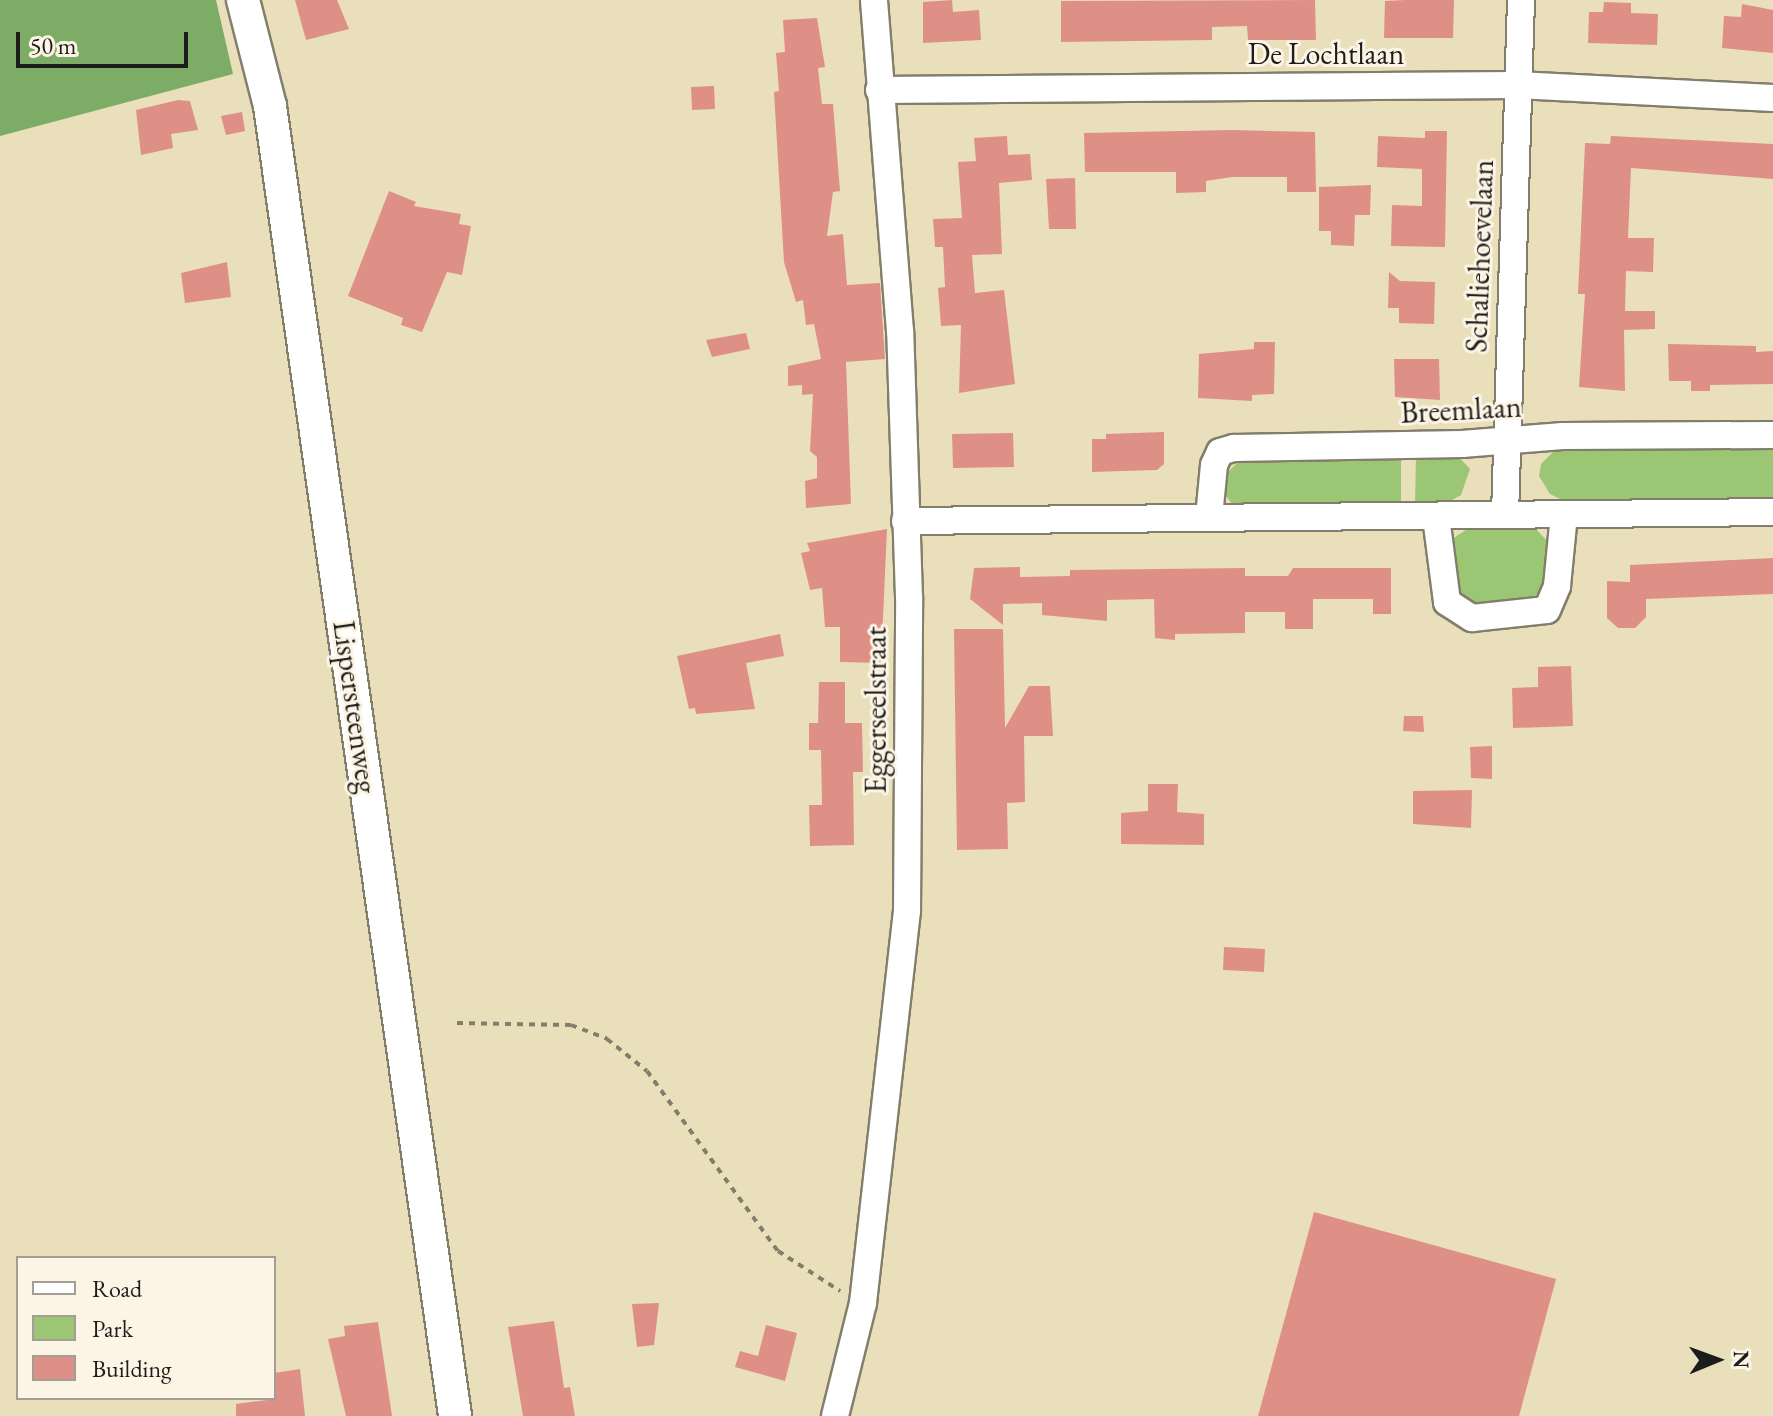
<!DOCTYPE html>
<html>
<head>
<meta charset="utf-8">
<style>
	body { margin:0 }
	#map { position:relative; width:1773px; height:1416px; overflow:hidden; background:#eadfbb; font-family:"EB Garamond",serif }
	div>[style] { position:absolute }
	.green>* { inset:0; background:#9bc774 }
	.forest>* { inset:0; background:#7cac66 }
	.building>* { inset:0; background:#df9086 }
	.path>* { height:4px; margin-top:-2px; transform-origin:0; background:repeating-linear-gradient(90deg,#837e6c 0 6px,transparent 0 12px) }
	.roads { filter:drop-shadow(2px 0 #837e6c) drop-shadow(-2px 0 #837e6c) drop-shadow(0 2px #837e6c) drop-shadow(0 -2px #837e6c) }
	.minor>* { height:26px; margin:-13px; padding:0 13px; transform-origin:13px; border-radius:13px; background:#fff }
	.tertiary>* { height:32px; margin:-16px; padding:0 16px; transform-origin:16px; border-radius:16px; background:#fff }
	span { translate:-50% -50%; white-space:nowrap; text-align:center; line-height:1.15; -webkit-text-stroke:6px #fcf5e5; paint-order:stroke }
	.street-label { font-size:30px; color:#1c1c1c }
	.legend { position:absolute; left:16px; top:1256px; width:260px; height:144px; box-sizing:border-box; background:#fcf5e5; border:2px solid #a29e95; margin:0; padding:10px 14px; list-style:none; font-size:24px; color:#1c1c1c }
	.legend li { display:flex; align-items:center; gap:16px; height:40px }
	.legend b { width:40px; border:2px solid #a29e95 }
	.north { position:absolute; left:1677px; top:1320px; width:80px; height:80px; -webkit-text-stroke:6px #fcf5e5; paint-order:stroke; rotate:89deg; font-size:22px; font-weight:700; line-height:32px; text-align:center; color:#1c1c1c }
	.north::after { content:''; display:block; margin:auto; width:28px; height:36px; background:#1c1c1c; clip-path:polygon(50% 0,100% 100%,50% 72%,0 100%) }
	.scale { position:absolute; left:16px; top:32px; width:172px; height:36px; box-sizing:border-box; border:4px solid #1c1c1c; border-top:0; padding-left:10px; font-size:24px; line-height:28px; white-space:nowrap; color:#1c1c1c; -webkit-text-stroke:6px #fcf5e5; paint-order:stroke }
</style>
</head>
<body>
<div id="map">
	<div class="green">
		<i style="clip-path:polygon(1773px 444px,1773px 497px,1566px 502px,1550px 494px,1539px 476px,1541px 464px,1556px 449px)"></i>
		<i style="clip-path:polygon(1457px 455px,1470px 469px,1461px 495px,1447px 503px,1415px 503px,1416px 458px)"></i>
		<i style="clip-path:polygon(1401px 459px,1401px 502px,1233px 505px,1225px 495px,1228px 472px,1237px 463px)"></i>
		<i style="clip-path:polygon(1472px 526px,1533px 526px,1550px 544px,1550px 568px,1542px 590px,1524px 605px,1468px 602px,1453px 588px,1448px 562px,1452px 539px)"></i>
	</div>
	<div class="forest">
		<i style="clip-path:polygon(0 0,216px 0,233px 74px,0 136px)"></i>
	</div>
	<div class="building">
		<i style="clip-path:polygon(295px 0,337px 0,349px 29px,306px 40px)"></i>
		<i style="clip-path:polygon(952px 0,953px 12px,979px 10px,981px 40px,923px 43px,923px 2px)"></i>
		<i style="clip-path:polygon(1315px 0,1316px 40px,1248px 40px,1247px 26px,1212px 27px,1212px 40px,1061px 42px,1061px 1px)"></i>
		<i style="clip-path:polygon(1405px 0,1454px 0,1453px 38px,1384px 38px,1385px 1px)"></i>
		<i style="clip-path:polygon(1604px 2px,1631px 3px,1631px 13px,1658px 14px,1657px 45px,1588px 43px,1589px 12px,1603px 12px)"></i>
		<i style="clip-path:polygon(1742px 4px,1773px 10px,1773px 53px,1722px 48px,1724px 16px,1741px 17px)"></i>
		<i style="clip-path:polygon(817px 18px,825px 67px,818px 68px,822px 104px,833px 104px,840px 191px,833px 192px,827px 236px,843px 234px,847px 285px,880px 283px,885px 359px,846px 362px,851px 504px,806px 508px,805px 481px,817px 478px,817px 457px,810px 451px,813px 394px,802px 395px,802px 385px,788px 386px,788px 366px,821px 359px,814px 324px,806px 325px,803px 300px,796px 302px,784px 262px,774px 92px,779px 91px,776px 53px,785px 52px,783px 20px)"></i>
		<i style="clip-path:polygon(714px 86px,715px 109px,692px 110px,691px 87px)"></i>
		<i style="clip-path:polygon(178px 100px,190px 101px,198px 130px,171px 134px,173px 148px,141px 155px,136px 110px)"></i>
		<i style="clip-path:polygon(242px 112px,245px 131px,226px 135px,221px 116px)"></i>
		<i style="clip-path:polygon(1232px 130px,1315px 132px,1316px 192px,1287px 192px,1287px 177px,1232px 177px,1206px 181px,1206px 192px,1176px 193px,1176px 172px,1085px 172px,1084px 133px)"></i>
		<i style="clip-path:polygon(1425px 131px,1447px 131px,1445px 247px,1391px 246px,1392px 205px,1422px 206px,1422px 169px,1377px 167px,1378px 136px,1425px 138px)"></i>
		<i style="clip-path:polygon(1007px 136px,1008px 155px,1030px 154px,1032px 180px,999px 183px,1002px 254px,972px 255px,975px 293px,1004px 290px,1015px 384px,959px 393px,961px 325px,941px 326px,938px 288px,945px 287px,943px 247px,935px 247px,933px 219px,962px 218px,958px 162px,976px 161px,974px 138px)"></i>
		<i style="clip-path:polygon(1611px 136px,1773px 144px,1773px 179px,1631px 168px,1628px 238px,1654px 238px,1653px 272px,1626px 271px,1625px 311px,1655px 311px,1655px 329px,1624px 330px,1625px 391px,1579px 387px,1585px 294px,1578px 294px,1585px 143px,1610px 144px)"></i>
		<i style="clip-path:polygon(1075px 178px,1076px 229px,1049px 229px,1046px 179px)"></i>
		<i style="clip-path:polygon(1371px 185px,1370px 215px,1355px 215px,1354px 246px,1331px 245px,1331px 231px,1319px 231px,1319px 187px)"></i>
		<i style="clip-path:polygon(389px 191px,416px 202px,414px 206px,461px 214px,459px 224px,471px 226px,462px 275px,447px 272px,422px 332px,401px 325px,403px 318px,348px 296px)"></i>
		<i style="clip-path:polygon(227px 262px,231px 297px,185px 303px,181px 273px)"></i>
		<i style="clip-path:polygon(1389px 272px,1400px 281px,1435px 282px,1434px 324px,1399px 323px,1399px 308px,1388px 308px)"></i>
		<i style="clip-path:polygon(746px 333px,750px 349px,712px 357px,706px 340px)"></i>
		<i style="clip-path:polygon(1254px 342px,1275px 342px,1274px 394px,1252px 395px,1252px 401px,1198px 398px,1199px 354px,1254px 349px)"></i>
		<i style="clip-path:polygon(1668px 344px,1756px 346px,1756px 352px,1773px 351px,1773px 384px,1710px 385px,1710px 391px,1691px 391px,1691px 381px,1669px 381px)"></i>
		<i style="clip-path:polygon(1394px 359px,1439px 359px,1440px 400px,1395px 397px)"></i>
		<i style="clip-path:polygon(1164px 432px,1164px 464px,1157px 470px,1092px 472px,1092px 439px,1106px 439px,1106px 434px)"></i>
		<i style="clip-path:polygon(1013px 433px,1014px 467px,953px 468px,952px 434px)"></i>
		<i style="clip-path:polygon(887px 529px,881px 663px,840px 662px,840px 627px,825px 627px,822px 588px,810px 590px,801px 553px,810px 551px,807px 543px)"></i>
		<i style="clip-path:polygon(1773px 558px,1773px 594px,1646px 599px,1646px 617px,1635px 628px,1618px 628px,1607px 618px,1607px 581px,1630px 582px,1630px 565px)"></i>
		<i style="clip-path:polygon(1020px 567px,1020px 577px,1070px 576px,1070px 570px,1245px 568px,1245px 576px,1288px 576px,1293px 568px,1391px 568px,1391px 614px,1373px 614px,1373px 599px,1313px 599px,1313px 629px,1285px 629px,1285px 612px,1245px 612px,1245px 633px,1175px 634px,1175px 640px,1155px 638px,1154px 599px,1107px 600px,1107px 621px,1042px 615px,1042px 603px,1003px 604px,1003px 625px,970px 599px,974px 568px)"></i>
		<i style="clip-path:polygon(954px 629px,1003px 629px,1005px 728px,1029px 686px,1050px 686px,1053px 736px,1024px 736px,1025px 802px,1007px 803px,1008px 849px,957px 850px)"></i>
		<i style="clip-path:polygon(780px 634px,784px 656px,746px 663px,755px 709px,696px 714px,695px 708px,689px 709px,677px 656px)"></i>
		<i style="clip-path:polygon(1571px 666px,1573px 726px,1513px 728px,1512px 688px,1538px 687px,1538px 667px)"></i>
		<i style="clip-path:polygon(819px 682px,845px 682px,845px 723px,862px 723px,863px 772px,853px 772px,854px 845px,810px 846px,809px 805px,822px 805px,821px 750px,809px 750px,809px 723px,818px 723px)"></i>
		<i style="clip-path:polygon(1404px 716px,1423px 716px,1424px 732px,1403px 731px)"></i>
		<i style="clip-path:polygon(1492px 746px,1492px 779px,1471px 778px,1470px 747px)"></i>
		<i style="clip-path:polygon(1148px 784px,1178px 784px,1177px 812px,1204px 814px,1204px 845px,1121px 844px,1121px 813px,1148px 811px)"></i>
		<i style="clip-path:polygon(1472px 790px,1471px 828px,1413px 824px,1413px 791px)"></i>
		<i style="clip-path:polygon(1224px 947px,1265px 949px,1264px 972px,1223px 970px)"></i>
		<i style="clip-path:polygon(1314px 1212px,1556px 1279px,1519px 1416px,1258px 1416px)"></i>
		<i style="clip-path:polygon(659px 1303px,654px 1345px,637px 1347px,632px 1304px)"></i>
		<i style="clip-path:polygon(554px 1321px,564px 1388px,570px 1387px,575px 1416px,523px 1416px,508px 1327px)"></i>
		<i style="clip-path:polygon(378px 1322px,392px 1416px,346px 1416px,328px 1339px,345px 1336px,344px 1326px)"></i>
		<i style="clip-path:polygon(766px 1325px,797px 1333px,785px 1381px,735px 1367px,740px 1351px,758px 1356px)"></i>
		<i style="clip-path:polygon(300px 1369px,305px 1416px,236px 1416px,236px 1404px,274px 1399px,274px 1373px)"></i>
	</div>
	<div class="path">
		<i style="left:457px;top:1023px;width:114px;rotate:1deg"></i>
		<i style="left:571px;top:1025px;width:39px;rotate:21deg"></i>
		<i style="left:607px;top:1039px;width:51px;rotate:38.7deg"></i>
		<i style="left:647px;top:1071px;width:223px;rotate:54deg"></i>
		<i style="left:778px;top:1251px;width:74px;rotate:32.8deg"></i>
	</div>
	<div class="roads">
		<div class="minor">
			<i style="left:879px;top:90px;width:638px;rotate:-0.45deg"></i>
			<i style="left:1517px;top:85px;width:256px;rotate:2.9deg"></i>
			<i style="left:1505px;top:515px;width:515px;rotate:-88.22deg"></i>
			<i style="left:1209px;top:517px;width:52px;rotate:-84.5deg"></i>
			<i style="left:1214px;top:465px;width:14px;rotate:-65deg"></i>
			<i style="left:1220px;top:452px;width:15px;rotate:-16deg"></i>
			<i style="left:1234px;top:448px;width:228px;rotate:-1deg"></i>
			<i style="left:1462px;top:444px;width:101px;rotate:-4.5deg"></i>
			<i style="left:1563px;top:436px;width:210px;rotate:-0.3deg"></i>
			<i style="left:1436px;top:517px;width:86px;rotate:82.6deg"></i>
			<i style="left:1447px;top:602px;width:30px;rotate:33deg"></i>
			<i style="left:1472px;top:618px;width:75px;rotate:-6.1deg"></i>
			<i style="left:1547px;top:610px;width:26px;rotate:-67deg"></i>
			<i style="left:1557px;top:586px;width:71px;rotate:-84.4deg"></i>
			<i style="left:905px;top:521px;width:868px;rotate:-0.59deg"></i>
			<i style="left:835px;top:1416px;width:116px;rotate:-76.1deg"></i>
			<i style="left:863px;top:1303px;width:394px;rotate:-83.6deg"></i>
			<i style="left:907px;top:911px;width:314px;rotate:-89.6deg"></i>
			<i style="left:909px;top:597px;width:266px;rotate:-91.9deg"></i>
			<i style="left:900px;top:331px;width:332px;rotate:-94.5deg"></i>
		</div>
		<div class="tertiary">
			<i style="left:243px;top:0;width:109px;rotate:75.7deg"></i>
			<i style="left:270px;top:106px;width:1323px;rotate:81.96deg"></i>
		</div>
	</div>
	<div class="street-label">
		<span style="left:1326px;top:54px">De Lochtlaan</span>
		<span style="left:1480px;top:256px;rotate:-88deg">Schaliehoevelaan</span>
		<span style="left:1461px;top:410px;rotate:-3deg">Breemlaan</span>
		<span style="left:355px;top:707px;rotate:82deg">Lispersteenweg</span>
		<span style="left:876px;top:710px;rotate:-90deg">Eggerseelstraat</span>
	</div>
	<ul class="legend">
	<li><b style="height:10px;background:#fff"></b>Road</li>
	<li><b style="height:22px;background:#9bc774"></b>Park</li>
	<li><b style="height:22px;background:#df9086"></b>Building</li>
	</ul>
	<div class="north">N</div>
	<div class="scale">50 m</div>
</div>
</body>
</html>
